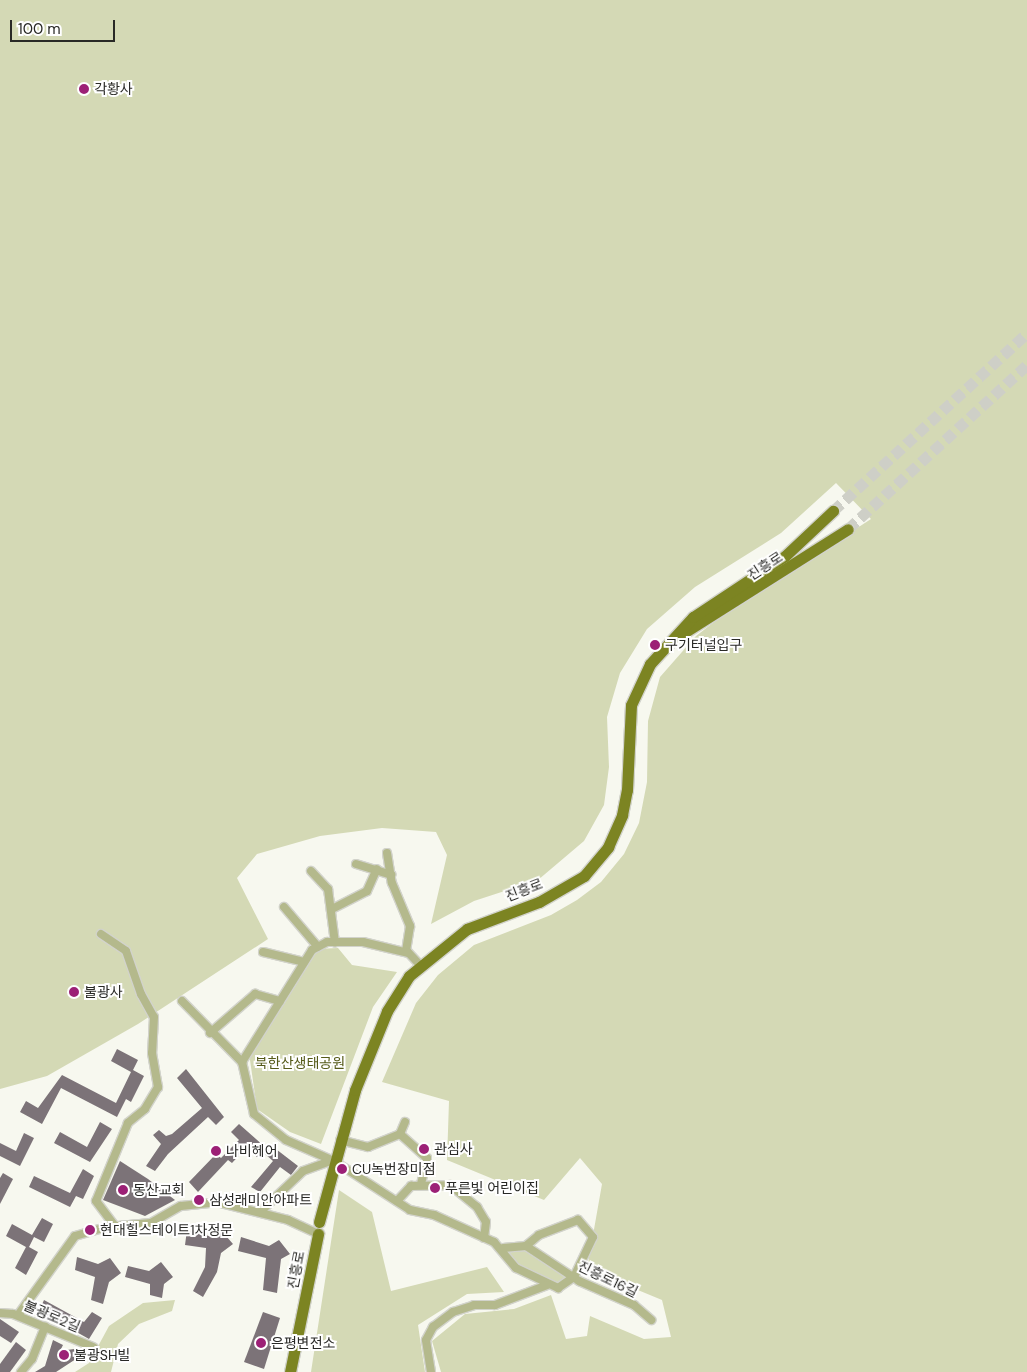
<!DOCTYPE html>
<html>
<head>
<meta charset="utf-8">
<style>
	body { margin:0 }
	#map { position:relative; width:1027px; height:1372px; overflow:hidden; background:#f7f8ef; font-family:"DM Sans","Noto Sans KR",sans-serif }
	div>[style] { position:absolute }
	.green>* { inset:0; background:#d4d9b5 }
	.building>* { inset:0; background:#7c7378 }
	.primary-tunnel>* { height:11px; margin-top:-5.5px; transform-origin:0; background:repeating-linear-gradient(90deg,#cecfc7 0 11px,transparent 0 16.5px) }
	.roads { filter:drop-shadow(1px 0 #d2d3cb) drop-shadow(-1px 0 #d2d3cb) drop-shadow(0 1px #d2d3cb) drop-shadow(0 -1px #d2d3cb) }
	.minor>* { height:8px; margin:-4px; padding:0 4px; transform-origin:4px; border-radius:4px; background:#b4b98c }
	.primary>* { height:11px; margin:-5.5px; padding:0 5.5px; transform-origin:5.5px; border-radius:5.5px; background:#7c8422 }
	.dots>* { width:14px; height:14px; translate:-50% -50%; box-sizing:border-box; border:2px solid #fff; border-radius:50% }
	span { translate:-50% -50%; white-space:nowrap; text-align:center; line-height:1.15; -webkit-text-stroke:4px #fff; paint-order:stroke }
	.poi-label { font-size:14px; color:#292926 }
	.left { translate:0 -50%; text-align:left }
	.street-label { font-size:14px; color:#292926 }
	.park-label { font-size:14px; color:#565b19 }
	.scale { position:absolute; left:10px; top:20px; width:105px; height:22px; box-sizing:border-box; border:2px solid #292926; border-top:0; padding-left:6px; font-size:15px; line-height:18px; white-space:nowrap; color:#292926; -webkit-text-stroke:4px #fff; paint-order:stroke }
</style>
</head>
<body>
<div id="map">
	<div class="green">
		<i style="clip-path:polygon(0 0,1027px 0,1027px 1372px,441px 1372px,432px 1341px,465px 1314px,514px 1309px,551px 1295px,566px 1339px,587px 1336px,590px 1316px,644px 1339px,671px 1337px,662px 1300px,587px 1269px,602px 1184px,580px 1158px,544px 1200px,447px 1160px,449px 1101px,382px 1082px,416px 1003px,438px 975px,474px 945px,551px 915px,577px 900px,601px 882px,624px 854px,639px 823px,647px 782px,648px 721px,660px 677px,696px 636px,718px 619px,871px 519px,836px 483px,781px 533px,695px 587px,647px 629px,620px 673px,607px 717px,609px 767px,604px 805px,584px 841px,538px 880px,474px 901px,431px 924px,447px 855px,436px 832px,382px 828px,320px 836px,257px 854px,237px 878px,268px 939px,138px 1024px,47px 1076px,0 1089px)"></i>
		<i style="clip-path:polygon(338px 948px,352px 965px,397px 972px,373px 1007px,321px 1144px,290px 1132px,257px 1109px,249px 1053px,317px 949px)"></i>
		<i style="clip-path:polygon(339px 1190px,372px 1212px,391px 1291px,487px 1267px,504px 1292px,467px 1294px,418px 1325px,425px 1372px,311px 1372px)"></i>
		<i style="clip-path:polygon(514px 1247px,526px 1248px,568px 1276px,562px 1283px,554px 1283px,514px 1264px,507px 1252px)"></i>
		<i style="clip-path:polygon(175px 1300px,172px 1311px,139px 1324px,118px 1344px,111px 1372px,75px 1372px,89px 1363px,109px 1326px,143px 1303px)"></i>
	</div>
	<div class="building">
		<i style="clip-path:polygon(117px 1049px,138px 1060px,133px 1070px,144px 1076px,131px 1102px,126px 1099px,117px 1117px,61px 1088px,42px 1124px,20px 1112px,26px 1101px,38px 1108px,62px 1075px,116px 1103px,131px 1072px,111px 1061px)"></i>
		<i style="clip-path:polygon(186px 1069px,224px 1117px,216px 1125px,208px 1117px,168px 1154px,155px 1171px,146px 1166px,161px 1144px,153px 1135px,159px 1130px,166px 1136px,172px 1134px,202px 1108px,177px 1078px)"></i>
		<i style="clip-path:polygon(100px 1122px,112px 1129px,90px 1162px,54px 1143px,60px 1132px,87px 1147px)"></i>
		<i style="clip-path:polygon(239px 1124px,265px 1147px,257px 1157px,246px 1148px,232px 1163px,228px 1160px,198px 1192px,189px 1182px,216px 1154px,221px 1158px,239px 1140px,231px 1132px)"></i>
		<i style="clip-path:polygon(24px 1133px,34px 1138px,20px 1166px,0 1156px,0 1143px,16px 1151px)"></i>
		<i style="clip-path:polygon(272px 1146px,298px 1166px,291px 1175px,280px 1167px,260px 1192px,251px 1187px,273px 1161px,265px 1154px)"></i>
		<i style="clip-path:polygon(120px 1161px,148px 1179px,175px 1200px,145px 1216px,103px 1200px)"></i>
		<i style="clip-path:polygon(83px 1169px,94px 1176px,83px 1199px,76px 1196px,70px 1207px,29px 1187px,34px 1176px,70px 1193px)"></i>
		<i style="clip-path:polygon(3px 1173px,13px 1179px,0 1204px,0 1178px)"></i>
		<i style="clip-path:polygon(42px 1218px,53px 1224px,44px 1242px,34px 1237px,29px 1247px,38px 1252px,26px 1275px,15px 1268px,26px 1247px,6px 1236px,12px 1224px,32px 1235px)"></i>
		<i style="clip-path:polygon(220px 1229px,233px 1244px,221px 1253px,217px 1272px,203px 1297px,193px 1291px,205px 1267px,206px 1248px,185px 1245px,187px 1230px,209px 1236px)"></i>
		<i style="clip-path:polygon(241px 1237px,269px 1246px,279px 1240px,290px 1254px,281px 1259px,277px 1293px,263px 1290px,266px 1258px,238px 1251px)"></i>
		<i style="clip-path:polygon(77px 1257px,98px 1264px,110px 1258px,121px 1273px,109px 1282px,103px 1304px,91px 1300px,95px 1277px,75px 1270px)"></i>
		<i style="clip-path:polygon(161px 1262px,173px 1277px,164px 1284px,162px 1298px,150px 1295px,150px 1284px,125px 1277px,128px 1266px,149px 1271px)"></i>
		<i style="clip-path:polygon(44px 1300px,84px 1322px,92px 1312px,102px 1318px,89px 1339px,39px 1311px)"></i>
		<i style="clip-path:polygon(263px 1312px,280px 1318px,264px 1369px,244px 1362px)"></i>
		<i style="clip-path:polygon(0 1319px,19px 1332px,11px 1343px,0 1336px)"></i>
		<i style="clip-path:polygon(53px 1340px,63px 1345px,60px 1351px,74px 1349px,79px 1357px,56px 1372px,35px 1372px,45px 1366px)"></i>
		<i style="clip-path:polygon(16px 1342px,26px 1350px,10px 1372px,0 1372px,0 1364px)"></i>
	</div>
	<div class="primary-tunnel">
		<i style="left:833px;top:511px;width:263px;rotate:-42.5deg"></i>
		<i style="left:848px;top:529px;width:243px;rotate:-42.5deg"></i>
	</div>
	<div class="roads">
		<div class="minor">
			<i style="left:387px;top:853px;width:30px;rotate:81deg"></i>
			<i style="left:392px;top:883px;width:47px;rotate:67.3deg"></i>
			<i style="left:410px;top:926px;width:24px;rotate:99deg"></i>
			<i style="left:406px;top:950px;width:19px;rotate:47deg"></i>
			<i style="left:356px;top:864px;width:37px;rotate:17deg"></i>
			<i style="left:311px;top:871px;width:25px;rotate:47deg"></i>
			<i style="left:328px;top:889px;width:54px;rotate:82.6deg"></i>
			<i style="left:284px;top:907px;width:52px;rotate:49.6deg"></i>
			<i style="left:332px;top:909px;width:39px;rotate:-27deg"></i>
			<i style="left:367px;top:891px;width:24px;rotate:-66deg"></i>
			<i style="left:101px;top:934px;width:30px;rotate:34deg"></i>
			<i style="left:126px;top:951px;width:46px;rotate:70.8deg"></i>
			<i style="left:141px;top:994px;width:26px;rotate:61deg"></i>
			<i style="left:154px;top:1017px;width:36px;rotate:93deg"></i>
			<i style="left:152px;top:1053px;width:35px;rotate:80deg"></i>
			<i style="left:158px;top:1087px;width:26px;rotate:121deg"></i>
			<i style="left:145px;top:1109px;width:22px;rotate:141deg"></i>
			<i style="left:128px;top:1123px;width:84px;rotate:112.3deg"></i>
			<i style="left:96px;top:1201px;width:31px;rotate:53deg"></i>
			<i style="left:263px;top:952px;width:42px;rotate:13.7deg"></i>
			<i style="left:182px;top:1001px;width:86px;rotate:45.5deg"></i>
			<i style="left:242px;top:1062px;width:53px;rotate:77deg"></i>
			<i style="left:254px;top:1114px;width:41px;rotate:39.1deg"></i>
			<i style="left:286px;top:1140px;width:52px;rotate:23.6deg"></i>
			<i style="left:334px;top:1161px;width:90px;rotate:32.8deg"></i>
			<i style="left:410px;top:1210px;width:25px;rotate:12deg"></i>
			<i style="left:434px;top:1215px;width:66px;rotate:24.2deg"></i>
			<i style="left:494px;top:1242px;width:34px;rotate:50deg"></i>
			<i style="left:516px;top:1268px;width:47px;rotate:25.5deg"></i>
			<i style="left:558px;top:1288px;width:19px;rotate:-35deg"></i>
			<i style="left:574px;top:1277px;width:44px;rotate:-64.6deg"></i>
			<i style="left:593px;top:1237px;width:23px;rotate:-131deg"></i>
			<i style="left:578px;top:1220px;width:42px;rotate:159deg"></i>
			<i style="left:539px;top:1235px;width:17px;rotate:140deg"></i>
			<i style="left:526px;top:1246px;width:23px;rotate:175deg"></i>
			<i style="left:210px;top:1033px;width:60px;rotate:-40.9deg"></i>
			<i style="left:255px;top:994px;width:26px;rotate:16deg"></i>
			<i style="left:242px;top:1062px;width:132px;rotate:-58deg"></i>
			<i style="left:312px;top:950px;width:17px;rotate:-28deg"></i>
			<i style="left:327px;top:942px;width:36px"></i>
			<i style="left:363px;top:942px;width:46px;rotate:13.7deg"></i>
			<i style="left:405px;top:1122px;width:13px;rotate:113deg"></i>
			<i style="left:400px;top:1134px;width:36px;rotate:42deg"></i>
			<i style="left:427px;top:1158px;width:27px;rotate:103deg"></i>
			<i style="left:340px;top:1140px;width:29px;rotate:14deg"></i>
			<i style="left:368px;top:1147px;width:35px;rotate:-22deg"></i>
			<i style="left:397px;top:1201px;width:21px;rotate:-47deg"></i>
			<i style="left:411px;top:1186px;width:39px;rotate:-1deg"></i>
			<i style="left:450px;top:1185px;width:35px;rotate:39deg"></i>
			<i style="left:477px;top:1207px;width:17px;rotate:59deg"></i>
			<i style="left:486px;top:1222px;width:16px;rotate:97deg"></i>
			<i style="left:260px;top:1212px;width:59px;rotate:-43.6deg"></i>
			<i style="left:303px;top:1171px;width:30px;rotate:-20deg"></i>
			<i style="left:526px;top:1246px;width:64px;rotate:33.4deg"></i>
			<i style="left:579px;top:1281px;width:60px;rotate:23.6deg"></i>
			<i style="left:634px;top:1305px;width:23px;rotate:41deg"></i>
			<i style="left:0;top:1313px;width:13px;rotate:4deg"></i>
			<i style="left:13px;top:1314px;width:87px;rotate:22.4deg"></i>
			<i style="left:18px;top:1315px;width:97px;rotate:-54.2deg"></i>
			<i style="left:75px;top:1236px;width:33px;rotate:-16deg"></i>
			<i style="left:107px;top:1227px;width:44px;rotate:-5.2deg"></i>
			<i style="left:151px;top:1223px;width:34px;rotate:-30deg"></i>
			<i style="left:181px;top:1206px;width:36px;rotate:-6deg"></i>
			<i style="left:217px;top:1202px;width:73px;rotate:14.2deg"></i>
			<i style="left:288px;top:1220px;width:33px;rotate:25deg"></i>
			<i style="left:21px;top:1372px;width:17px;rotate:-50deg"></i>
			<i style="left:32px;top:1359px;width:35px;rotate:-68deg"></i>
			<i style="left:431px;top:1372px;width:32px;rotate:-99deg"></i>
			<i style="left:426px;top:1340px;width:15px;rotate:-62deg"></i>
			<i style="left:433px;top:1327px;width:25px;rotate:-37deg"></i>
			<i style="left:453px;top:1312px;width:22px;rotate:-18deg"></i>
			<i style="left:474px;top:1305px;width:21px"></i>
			<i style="left:495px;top:1305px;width:56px;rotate:-21deg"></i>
		</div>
		<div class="primary">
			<i style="left:682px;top:634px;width:196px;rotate:-32.3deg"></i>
			<i style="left:319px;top:1222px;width:137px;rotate:-74.7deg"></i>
			<i style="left:355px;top:1090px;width:85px;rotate:-67.9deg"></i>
			<i style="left:387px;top:1011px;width:41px;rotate:-57.8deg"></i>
			<i style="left:409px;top:976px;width:75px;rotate:-39deg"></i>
			<i style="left:467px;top:929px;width:77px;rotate:-20.6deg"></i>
			<i style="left:539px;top:902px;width:52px;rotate:-30deg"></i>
			<i style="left:584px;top:876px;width:38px;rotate:-50deg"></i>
			<i style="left:608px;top:847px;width:35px;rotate:-66deg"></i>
			<i style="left:622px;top:815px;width:25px;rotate:-79deg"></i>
			<i style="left:627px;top:790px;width:85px;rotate:-87.3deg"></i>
			<i style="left:631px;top:705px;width:45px;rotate:-65.1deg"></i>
			<i style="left:650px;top:664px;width:64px;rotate:-47.5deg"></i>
			<i style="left:693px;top:617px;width:110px;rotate:-33.5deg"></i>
			<i style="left:785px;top:556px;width:66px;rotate:-43.2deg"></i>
			<i style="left:290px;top:1372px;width:141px;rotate:-78.5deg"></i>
		</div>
	</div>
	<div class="dots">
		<i style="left:84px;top:89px;background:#9c2076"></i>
		<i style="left:655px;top:645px;background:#9c2076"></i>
		<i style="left:74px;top:992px;background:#9c2076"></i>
		<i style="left:424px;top:1149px;background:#9c2076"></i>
		<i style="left:216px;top:1151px;background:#9c2076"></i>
		<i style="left:342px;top:1169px;background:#9c2076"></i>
		<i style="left:435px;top:1188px;background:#9c2076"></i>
		<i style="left:123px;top:1190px;background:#9c2076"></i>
		<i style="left:199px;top:1200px;background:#9c2076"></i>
		<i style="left:90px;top:1230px;background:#9c2076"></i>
		<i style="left:261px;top:1343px;background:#9c2076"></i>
		<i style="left:64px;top:1355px;background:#9c2076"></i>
	</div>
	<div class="poi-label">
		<span class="left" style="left:94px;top:89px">각황사</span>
		<span class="left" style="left:665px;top:645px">구기터널입구</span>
		<span class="left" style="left:84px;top:992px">불광사</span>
		<span class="left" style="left:434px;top:1149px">관심사</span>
		<span class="left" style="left:226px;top:1151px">나비헤어</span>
		<span class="left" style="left:352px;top:1169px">CU녹번장미점</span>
		<span class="left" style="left:445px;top:1188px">푸른빛 어린이집</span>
		<span class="left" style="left:133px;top:1190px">동산교회</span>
		<span class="left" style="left:209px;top:1200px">삼성래미안아파트</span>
		<span class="left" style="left:100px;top:1230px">현대힐스테이트1차정문</span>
		<span class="left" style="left:271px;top:1343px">은평변전소</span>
		<span class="left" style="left:74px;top:1355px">불광SH빌</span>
	</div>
	<div class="street-label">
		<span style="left:765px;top:566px;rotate:-33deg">진흥로</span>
		<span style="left:524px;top:890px;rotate:-21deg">진흥로</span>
		<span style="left:296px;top:1270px;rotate:-79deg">진흥로</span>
		<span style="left:608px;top:1279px;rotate:26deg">진흥로16길</span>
		<span style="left:52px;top:1316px;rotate:23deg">불광로2길</span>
	</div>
	<div class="park-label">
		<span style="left:300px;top:1063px">북한산생태공원</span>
	</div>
	<div class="scale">100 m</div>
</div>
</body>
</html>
